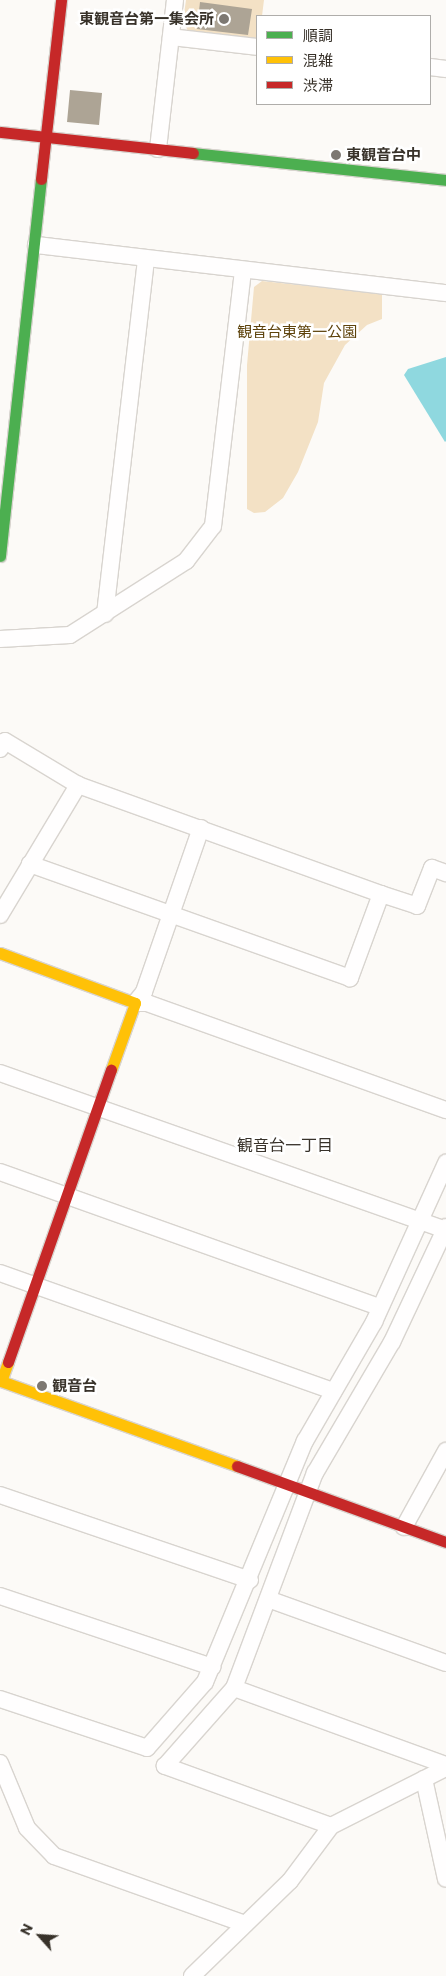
<!DOCTYPE html>
<html>
<head>
<meta charset="utf-8">
<style>
	body { margin:0 }
	#map { position:relative; width:446px; height:1976px; overflow:hidden; background:#fcfaf7; font-family:Commissioner,"Noto Sans JP",sans-serif }
	div>[style] { position:absolute }
	.green>* { inset:0; background:#f3e1c5 }
	.water>* { inset:0; background:#8fd8df }
	.building>* { inset:0; background:#ada495 }
	.roads { filter:drop-shadow(1px 0 #d8d4cf) drop-shadow(-1px 0 #d8d4cf) drop-shadow(0 1px #d8d4cf) drop-shadow(0 -1px #d8d4cf) }
	.street>* { height:16px; margin:-8px; padding:0 8px; transform-origin:8px; border-radius:8px; background:#fffefe }
	.fast>* { height:11px; margin:-5.5px; padding:0 5.5px; transform-origin:5.5px; border-radius:5.5px; background:#4caf50 }
	.slow>* { height:11px; margin:-5.5px; padding:0 5.5px; transform-origin:5.5px; border-radius:5.5px; background:#ffc107 }
	.jam>* { height:11px; margin:-5.5px; padding:0 5.5px; transform-origin:5.5px; border-radius:5.5px; background:#c62828 }
	.dots>* { width:14px; height:14px; translate:-50% -50%; box-sizing:border-box; border:2px solid #fff; border-radius:50% }
	span { translate:-50% -50%; white-space:nowrap; text-align:center; line-height:1.15; -webkit-text-stroke:5px #fff; paint-order:stroke }
	.poi-label { font-size:15px; color:#38322a; font-weight:700 }
	.right { translate:-100% -50%; text-align:right }
	.left { translate:0 -50%; text-align:left }
	.park-label { font-size:15px; color:#5e430c }
	.neighbourhood-label { font-size:16px; color:#38322a }
	.legend { position:absolute; left:256px; top:15px; width:175px; height:90px; box-sizing:border-box; background:#fff; border:1px solid #afadaa; margin:0; padding:6px 9px; list-style:none; font-size:15px; color:#38322a }
	.legend li { display:flex; align-items:center; gap:10px; height:25px }
	.legend b { width:25px; border:1px solid #afadaa }
	.north { position:absolute; left:15px; top:1911px; width:50px; height:50px; -webkit-text-stroke:4px #fff; paint-order:stroke; rotate:296deg; font-size:14px; font-weight:700; line-height:20px; text-align:center; color:#38322a }
	.north::after { content:''; display:block; margin:auto; width:18px; height:22px; background:#38322a; clip-path:polygon(50% 0,100% 100%,50% 72%,0 100%) }
</style>
</head>
<body>
<div id="map">
	<div class="green">
		<i style="clip-path:polygon(186px 0,264px 0,262px 16px,257px 16px,257px 40px,189px 33px,183px 21px)"></i>
		<i style="clip-path:polygon(262px 281px,382px 294px,382px 319px,367px 325px,345px 345px,324px 383px,318px 422px,298px 472px,283px 498px,265px 512px,254px 513px,247px 509px,247px 365px,254px 287px)"></i>
	</div>
	<div class="water">
		<i style="clip-path:polygon(446px 357px,446px 441px,445px 442px,404px 375px,408px 369px)"></i>
	</div>
	<div class="building">
		<i style="clip-path:polygon(200px 2px,252px 9px,248px 35px,197px 29px)"></i>
		<i style="clip-path:polygon(70px 90px,102px 93px,99px 125px,67px 122px)"></i>
	</div>
	<div class="roads">
		<div class="street">
			<i style="left:171px;top:37px;width:87px;rotate:6.6deg"></i>
			<i style="left:430px;top:67px;width:16px;rotate:7deg"></i>
			<i style="left:158px;top:149px;width:150px;rotate:-83.5deg"></i>
			<i style="left:36px;top:245px;width:413px;rotate:6.7deg"></i>
			<i style="left:105px;top:614px;width:357px;rotate:-83.4deg"></i>
			<i style="left:0;top:639px;width:70px;rotate:-3.3deg"></i>
			<i style="left:70px;top:635px;width:138px;rotate:-32.5deg"></i>
			<i style="left:186px;top:561px;width:44px;rotate:-52.4deg"></i>
			<i style="left:213px;top:526px;width:258px;rotate:-83.3deg"></i>
			<i style="left:0;top:749px;width:9px;rotate:-58deg"></i>
			<i style="left:5px;top:741px;width:85px;rotate:31.1deg"></i>
			<i style="left:78px;top:785px;width:322px;rotate:19.8deg"></i>
			<i style="left:381px;top:894px;width:90px;rotate:110.3deg"></i>
			<i style="left:350px;top:978px;width:340px;rotate:-160.4deg"></i>
			<i style="left:201px;top:828px;width:174px;rotate:109.2deg"></i>
			<i style="left:144px;top:992px;width:14px;rotate:129deg"></i>
			<i style="left:135px;top:1003px;width:12px"></i>
			<i style="left:147px;top:1003px;width:318px;rotate:19.7deg"></i>
			<i style="left:381px;top:894px;width:38px;rotate:18deg"></i>
			<i style="left:417px;top:906px;width:41px;rotate:-68.5deg"></i>
			<i style="left:432px;top:868px;width:15px;rotate:20deg"></i>
			<i style="left:0;top:915px;width:152px;rotate:-59deg"></i>
			<i style="left:0;top:1073px;width:473px;rotate:19.4deg"></i>
			<i style="left:0;top:1172px;width:403px;rotate:19.6deg"></i>
			<i style="left:0;top:1273px;width:354px;rotate:19.5deg"></i>
			<i style="left:0;top:1495px;width:264px;rotate:18.8deg"></i>
			<i style="left:404px;top:1527px;width:87px;rotate:-61.1deg"></i>
			<i style="left:0;top:1596px;width:224px;rotate:18.5deg"></i>
			<i style="left:268px;top:1599px;width:189px;rotate:19.8deg"></i>
			<i style="left:234px;top:1688px;width:226px;rotate:20deg"></i>
			<i style="left:0;top:1699px;width:155px;rotate:18.4deg"></i>
			<i style="left:147px;top:1748px;width:88px;rotate:-48.7deg"></i>
			<i style="left:205px;top:1682px;width:261px;rotate:-67.5deg"></i>
			<i style="left:305px;top:1441px;width:138px;rotate:-59.9deg"></i>
			<i style="left:374px;top:1322px;width:175px;rotate:-65.6deg"></i>
			<i style="left:0;top:1763px;width:70px;rotate:67.4deg"></i>
			<i style="left:27px;top:1828px;width:39px;rotate:46deg"></i>
			<i style="left:54px;top:1856px;width:203px;rotate:19.6deg"></i>
			<i style="left:424px;top:1779px;width:102px;rotate:77.6deg"></i>
			<i style="left:331px;top:1826px;width:177px;rotate:-160.1deg"></i>
			<i style="left:165px;top:1766px;width:104px;rotate:-48.5deg"></i>
			<i style="left:234px;top:1688px;width:230px;rotate:-69.4deg"></i>
			<i style="left:315px;top:1473px;width:152px;rotate:-59.6deg"></i>
			<i style="left:392px;top:1342px;width:127px;rotate:-64.8deg"></i>
			<i style="left:192px;top:1976px;width:136px;rotate:-44.1deg"></i>
			<i style="left:290px;top:1881px;width:69px;rotate:-53.3deg"></i>
			<i style="left:331px;top:1826px;width:129px;rotate:-26.8deg"></i>
		</div>
		<div class="fast">
			<i style="left:193px;top:153px;width:254px;rotate:6.1deg"></i>
			<i style="left:0;top:556px;width:379px;rotate:-83.8deg"></i>
		</div>
		<div class="slow">
			<i style="left:0;top:953px;width:144px;rotate:20.3deg"></i>
			<i style="left:135px;top:1003px;width:71px;rotate:109.7deg"></i>
			<i style="left:8px;top:1362px;width:20px;rotate:110deg"></i>
			<i style="left:1px;top:1381px;width:251px;rotate:19.8deg"></i>
		</div>
		<div class="jam">
			<i style="left:0;top:132px;width:194px;rotate:6.2deg"></i>
			<i style="left:41px;top:179px;width:180px;rotate:-83.6deg"></i>
			<i style="left:8px;top:1362px;width:310px;rotate:-70.6deg"></i>
			<i style="left:237px;top:1466px;width:222px;rotate:20deg"></i>
		</div>
	</div>
	<div class="dots">
		<i style="left:224px;top:19px;background:#7d7872"></i>
		<i style="left:336px;top:155px;background:#7d7872"></i>
		<i style="left:42px;top:1386px;background:#7d7872"></i>
	</div>
	<div class="poi-label">
		<span class="right" style="left:214px;top:19px">東観音台第一集会所</span>
		<span class="left" style="left:346px;top:155px">東観音台中</span>
		<span class="left" style="left:52px;top:1386px">観音台</span>
	</div>
	<div class="park-label">
		<span style="left:297px;top:332px">観音台東第一公園</span>
	</div>
	<div class="neighbourhood-label">
		<span style="left:285px;top:1145px">観音台一丁目</span>
	</div>
	<ul class="legend">
	<li><b style="height:6px;background:#4caf50"></b>順調</li>
	<li><b style="height:6px;background:#ffc107"></b>混雑</li>
	<li><b style="height:6px;background:#c62828"></b>渋滞</li>
	</ul>
	<div class="north">N</div>
</div>
</body>
</html>
